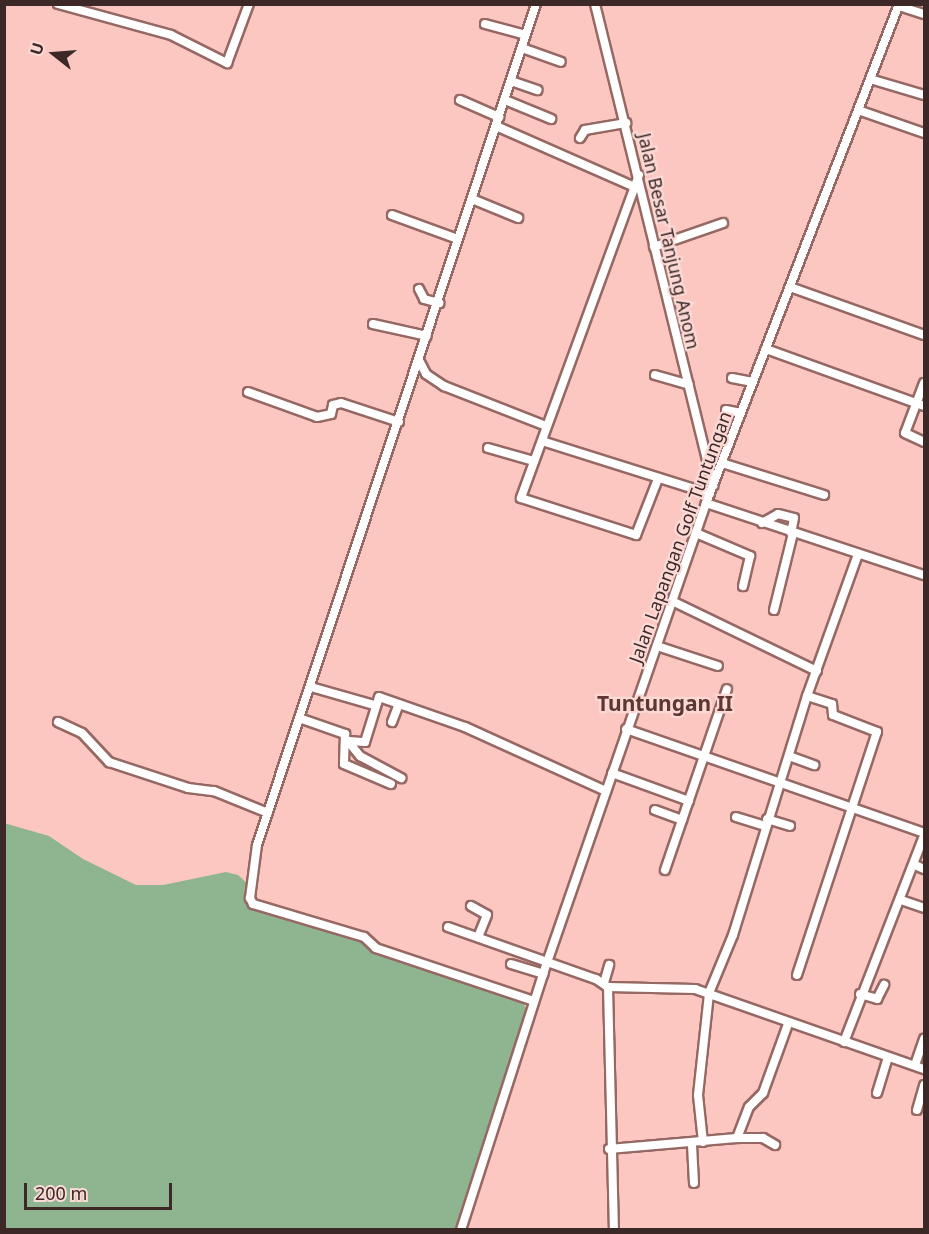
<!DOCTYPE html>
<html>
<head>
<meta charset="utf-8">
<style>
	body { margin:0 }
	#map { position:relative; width:929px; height:1234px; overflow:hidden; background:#fcc7c1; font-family:"Noto Sans",sans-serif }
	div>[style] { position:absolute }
	.green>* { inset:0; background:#8fb490 }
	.roads { filter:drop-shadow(2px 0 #966863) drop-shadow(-2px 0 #966863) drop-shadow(0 2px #966863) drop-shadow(0 -2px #966863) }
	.minor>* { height:8px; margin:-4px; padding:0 4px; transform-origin:4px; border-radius:4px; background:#fff }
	span { translate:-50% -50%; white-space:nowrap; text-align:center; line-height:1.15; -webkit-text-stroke:4.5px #fbdad6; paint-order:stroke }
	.street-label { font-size:18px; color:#3c2826 }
	.quarter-label { font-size:21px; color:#603633; font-weight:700 }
	.frame { position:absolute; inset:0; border:6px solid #3c2826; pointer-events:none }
	.north { position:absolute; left:24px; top:24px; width:60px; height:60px; -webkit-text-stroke:4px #fbdad6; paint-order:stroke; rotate:287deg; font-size:16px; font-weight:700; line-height:24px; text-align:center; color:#3c2826 }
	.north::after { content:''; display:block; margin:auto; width:21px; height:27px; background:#3c2826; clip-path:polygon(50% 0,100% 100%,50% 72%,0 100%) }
	.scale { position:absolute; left:24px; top:1183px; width:148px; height:27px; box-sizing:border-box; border:3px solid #3c2826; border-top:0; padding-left:8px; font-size:18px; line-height:21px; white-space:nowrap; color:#3c2826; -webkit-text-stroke:4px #fbdad6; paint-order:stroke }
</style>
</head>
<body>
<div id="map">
	<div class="green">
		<i style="clip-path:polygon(4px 823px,49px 836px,83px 859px,136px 885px,163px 885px,226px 872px,238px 875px,248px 884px,247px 901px,252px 907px,361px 938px,372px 949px,522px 1001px,530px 1015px,455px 1229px,5px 1229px)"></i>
	</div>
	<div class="roads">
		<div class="minor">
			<i style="left:58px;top:4px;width:117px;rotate:15.3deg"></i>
			<i style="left:171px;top:35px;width:63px;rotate:26.6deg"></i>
			<i style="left:227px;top:63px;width:63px;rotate:-69.6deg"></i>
			<i style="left:595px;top:4px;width:496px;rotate:76.2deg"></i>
			<i style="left:899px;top:6px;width:26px;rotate:18deg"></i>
			<i style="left:485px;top:24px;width:42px;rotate:15deg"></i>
			<i style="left:522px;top:48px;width:41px;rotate:19.7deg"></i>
			<i style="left:870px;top:79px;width:56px;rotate:16.5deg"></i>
			<i style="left:511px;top:81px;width:28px;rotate:19deg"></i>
			<i style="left:460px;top:100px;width:43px;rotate:23.6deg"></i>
			<i style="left:505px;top:100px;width:50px;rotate:22.4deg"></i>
			<i style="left:858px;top:110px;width:70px;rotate:19.2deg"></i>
			<i style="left:496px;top:126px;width:150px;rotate:23.7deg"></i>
			<i style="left:580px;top:138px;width:9px;rotate:-58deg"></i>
			<i style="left:585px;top:130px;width:42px;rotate:-9.7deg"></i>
			<i style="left:639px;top:175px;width:344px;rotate:110.1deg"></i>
			<i style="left:521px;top:498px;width:121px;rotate:17.8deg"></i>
			<i style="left:636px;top:535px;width:60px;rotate:-68.6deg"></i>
			<i style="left:472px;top:199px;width:50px;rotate:22.4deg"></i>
			<i style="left:392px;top:215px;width:70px;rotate:20deg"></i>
			<i style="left:654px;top:247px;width:73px;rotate:-19.2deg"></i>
			<i style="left:790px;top:287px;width:142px;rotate:19.7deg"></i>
			<i style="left:419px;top:289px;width:11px;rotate:63deg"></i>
			<i style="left:424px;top:299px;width:16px;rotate:15deg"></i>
			<i style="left:373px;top:324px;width:55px;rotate:12.5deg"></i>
			<i style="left:766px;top:349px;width:168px;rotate:19.8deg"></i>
			<i style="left:420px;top:362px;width:13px;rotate:63deg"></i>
			<i style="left:426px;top:374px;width:22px;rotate:34deg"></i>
			<i style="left:444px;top:386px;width:110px;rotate:21.4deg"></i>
			<i style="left:655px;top:375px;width:35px;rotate:16deg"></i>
			<i style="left:732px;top:378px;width:21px;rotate:11deg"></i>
			<i style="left:924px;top:383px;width:53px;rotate:110.8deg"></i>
			<i style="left:905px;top:433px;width:21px;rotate:25deg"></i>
			<i style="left:248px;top:392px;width:73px;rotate:19.9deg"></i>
			<i style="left:317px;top:417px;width:14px;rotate:-12deg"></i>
			<i style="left:331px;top:414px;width:9px;rotate:-77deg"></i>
			<i style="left:333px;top:405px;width:8px;rotate:-14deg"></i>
			<i style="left:341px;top:403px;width:61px;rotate:18.1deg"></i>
			<i style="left:726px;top:410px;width:15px;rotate:11deg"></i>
			<i style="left:542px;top:441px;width:176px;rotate:17.5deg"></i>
			<i style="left:488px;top:448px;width:48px;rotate:15.8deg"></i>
			<i style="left:722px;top:463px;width:107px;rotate:17.4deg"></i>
			<i style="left:706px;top:503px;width:230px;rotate:18.3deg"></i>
			<i style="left:762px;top:523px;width:18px;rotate:-29deg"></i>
			<i style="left:778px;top:514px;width:16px;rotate:14deg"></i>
			<i style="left:794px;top:518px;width:15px;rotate:101deg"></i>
			<i style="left:696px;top:533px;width:59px;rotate:23.1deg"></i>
			<i style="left:750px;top:556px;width:31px;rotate:103deg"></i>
			<i style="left:672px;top:601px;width:161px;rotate:25.8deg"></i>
			<i style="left:774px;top:610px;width:79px;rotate:-76.1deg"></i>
			<i style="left:657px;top:646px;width:64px;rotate:18.2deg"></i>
			<i style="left:311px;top:687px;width:66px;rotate:15.9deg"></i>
			<i style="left:299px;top:718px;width:49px;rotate:19.2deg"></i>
			<i style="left:345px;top:734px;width:30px;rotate:92deg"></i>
			<i style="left:344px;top:764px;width:51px;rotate:23.1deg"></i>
			<i style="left:58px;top:722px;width:26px;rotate:25deg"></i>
			<i style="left:82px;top:733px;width:40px;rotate:47deg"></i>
			<i style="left:109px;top:762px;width:83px;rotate:18.2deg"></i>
			<i style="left:188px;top:788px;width:26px;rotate:7deg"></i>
			<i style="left:214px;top:791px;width:58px;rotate:22.2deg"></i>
			<i style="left:392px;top:722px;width:19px;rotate:-69deg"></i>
			<i style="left:626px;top:729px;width:316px;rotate:19.2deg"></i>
			<i style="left:347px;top:740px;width:21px;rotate:51deg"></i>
			<i style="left:360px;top:756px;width:47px;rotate:28.2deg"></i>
			<i style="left:349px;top:741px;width:16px;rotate:4deg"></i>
			<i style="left:365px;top:742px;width:47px;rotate:-72.7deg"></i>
			<i style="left:379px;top:697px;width:91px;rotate:19.2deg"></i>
			<i style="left:465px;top:727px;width:155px;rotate:24.4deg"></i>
			<i style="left:789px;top:756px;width:27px;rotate:20deg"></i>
			<i style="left:612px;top:773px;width:82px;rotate:20deg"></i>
			<i style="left:655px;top:810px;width:29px;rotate:20deg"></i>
			<i style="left:736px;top:817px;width:31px;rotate:17deg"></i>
			<i style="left:767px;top:819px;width:24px;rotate:17deg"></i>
			<i style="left:915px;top:865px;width:10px;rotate:24deg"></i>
			<i style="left:665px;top:870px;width:191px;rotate:-71.1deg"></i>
			<i style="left:901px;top:900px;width:24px;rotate:19deg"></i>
			<i style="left:471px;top:906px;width:18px;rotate:29deg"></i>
			<i style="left:487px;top:915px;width:24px;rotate:112deg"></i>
			<i style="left:448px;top:927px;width:157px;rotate:19.4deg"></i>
			<i style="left:596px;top:979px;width:14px;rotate:34deg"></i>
			<i style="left:608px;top:987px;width:243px;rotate:88.6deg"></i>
			<i style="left:511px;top:964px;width:34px;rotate:17deg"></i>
			<i style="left:797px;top:975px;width:256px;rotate:-71.8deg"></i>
			<i style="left:877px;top:732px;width:47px;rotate:-158.9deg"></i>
			<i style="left:833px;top:715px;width:11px;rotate:-95deg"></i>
			<i style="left:832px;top:704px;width:26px;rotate:-162deg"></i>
			<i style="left:604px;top:983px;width:19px;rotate:-74deg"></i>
			<i style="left:608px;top:987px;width:87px;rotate:1.3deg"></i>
			<i style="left:695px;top:989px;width:243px;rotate:19.3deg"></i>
			<i style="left:860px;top:994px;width:18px;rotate:16deg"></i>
			<i style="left:877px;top:999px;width:16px;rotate:-63deg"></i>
			<i style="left:534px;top:1001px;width:167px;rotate:-161.5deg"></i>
			<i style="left:376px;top:948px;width:16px;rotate:-137deg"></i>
			<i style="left:364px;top:937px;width:116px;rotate:-163.4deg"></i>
			<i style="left:253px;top:904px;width:7px;rotate:-117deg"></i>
			<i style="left:250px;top:898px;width:53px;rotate:-82.5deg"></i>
			<i style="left:257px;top:845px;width:886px;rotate:-71.65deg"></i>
			<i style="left:844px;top:1042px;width:221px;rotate:-68.8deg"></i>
			<i style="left:915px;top:1065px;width:28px;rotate:-71deg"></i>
			<i style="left:877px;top:1093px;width:37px;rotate:-73deg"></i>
			<i style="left:917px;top:1110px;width:26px;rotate:-74deg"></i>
			<i style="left:737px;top:1138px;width:26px"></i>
			<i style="left:763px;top:1138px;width:14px;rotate:30deg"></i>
			<i style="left:703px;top:1142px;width:47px;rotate:-96.1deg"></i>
			<i style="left:698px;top:1095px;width:103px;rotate:-83.8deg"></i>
			<i style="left:709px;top:993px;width:63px;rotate:-67.5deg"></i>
			<i style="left:733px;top:935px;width:250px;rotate:-72.8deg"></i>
			<i style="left:807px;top:696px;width:151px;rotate:-70.2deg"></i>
			<i style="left:692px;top:1145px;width:38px;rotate:87deg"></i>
			<i style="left:609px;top:1149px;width:128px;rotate:-4.9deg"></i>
			<i style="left:737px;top:1138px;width:33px;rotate:-69deg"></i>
			<i style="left:749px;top:1107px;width:20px;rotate:-45deg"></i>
			<i style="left:763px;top:1093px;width:73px;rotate:-70.1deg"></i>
			<i style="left:461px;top:1230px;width:269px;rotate:-72.2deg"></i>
			<i style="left:543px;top:974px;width:498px;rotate:-70.9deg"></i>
			<i style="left:706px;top:503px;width:535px;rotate:-68.85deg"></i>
		</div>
	</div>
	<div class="street-label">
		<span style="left:669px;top:241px;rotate:77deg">Jalan Besar Tanjung Anom</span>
		<span style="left:680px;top:537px;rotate:-70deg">Jalan Lapangan Golf Tuntungan</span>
	</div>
	<div class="quarter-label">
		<span style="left:665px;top:703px">Tuntungan II</span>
	</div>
	<div class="frame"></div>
	<div class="north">U</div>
	<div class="scale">200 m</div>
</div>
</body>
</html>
